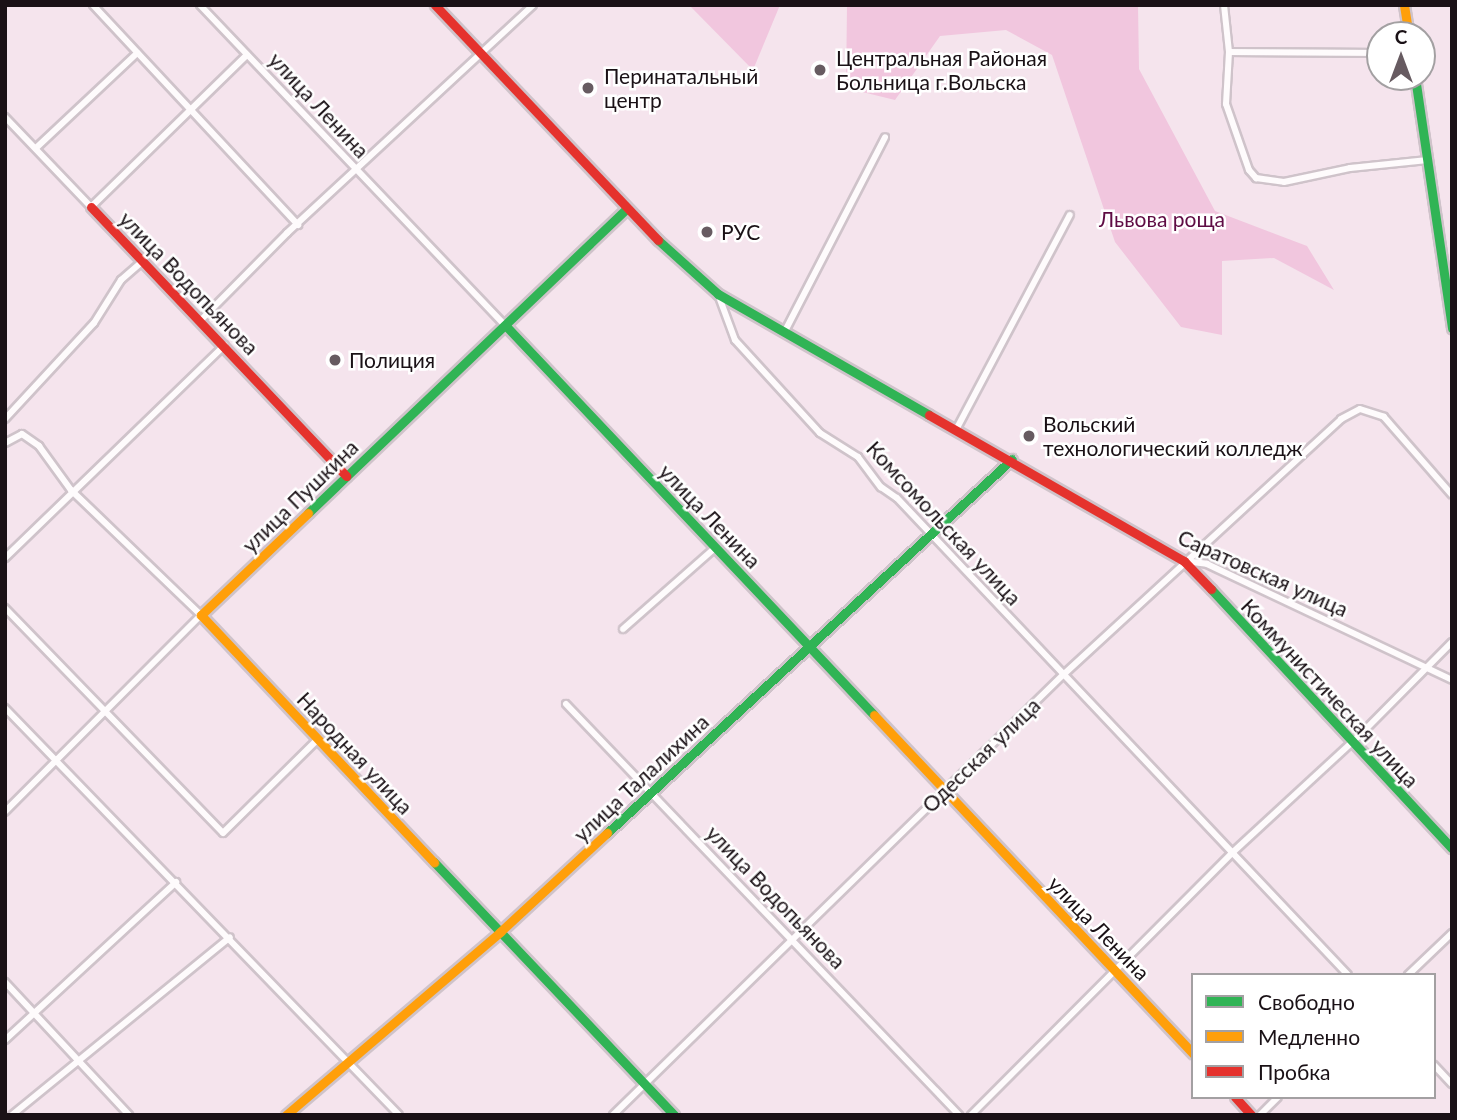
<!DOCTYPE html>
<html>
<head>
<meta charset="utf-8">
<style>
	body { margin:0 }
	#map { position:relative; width:1457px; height:1120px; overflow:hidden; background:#f5e4ed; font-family:Lato,sans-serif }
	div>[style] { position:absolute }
	.green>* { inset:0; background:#f1c6de }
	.roads { filter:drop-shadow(2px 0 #cfc3ca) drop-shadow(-2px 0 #cfc3ca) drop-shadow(0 2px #cfc3ca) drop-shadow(0 -2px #cfc3ca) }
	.street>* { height:6px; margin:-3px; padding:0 3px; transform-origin:3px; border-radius:3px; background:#fefbfc }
	.fast>* { height:9px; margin:-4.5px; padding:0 4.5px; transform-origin:4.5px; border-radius:4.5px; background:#30b455 }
	.slow>* { height:9px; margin:-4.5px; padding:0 4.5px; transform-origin:4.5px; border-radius:4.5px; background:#ff9f0a }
	.jam>* { height:9px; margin:-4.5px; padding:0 4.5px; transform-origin:4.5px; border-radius:4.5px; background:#e5322d }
	.dots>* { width:19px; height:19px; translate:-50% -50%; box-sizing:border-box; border:4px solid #fff; border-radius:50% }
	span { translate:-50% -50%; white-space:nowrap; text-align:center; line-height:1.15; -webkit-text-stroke:5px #fff; paint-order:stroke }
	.poi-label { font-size:21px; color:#1a1116 }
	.left { translate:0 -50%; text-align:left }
	.street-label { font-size:21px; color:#1a1116 }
	.park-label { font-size:21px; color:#5f0c44 }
	.frame { position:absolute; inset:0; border:7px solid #1a1116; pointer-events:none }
	.legend { position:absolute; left:1191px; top:973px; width:245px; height:126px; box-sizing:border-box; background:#fff; border:2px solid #a3a0a2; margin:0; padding:9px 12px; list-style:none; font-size:21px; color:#1a1116 }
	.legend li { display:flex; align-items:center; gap:14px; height:35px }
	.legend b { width:35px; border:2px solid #a3a0a2 }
	.north { position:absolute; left:1366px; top:21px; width:70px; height:70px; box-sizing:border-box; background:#fff; border:2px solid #a3a0a2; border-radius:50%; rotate:0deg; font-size:19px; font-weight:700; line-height:28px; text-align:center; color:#1a1116 }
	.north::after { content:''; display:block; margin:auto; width:24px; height:32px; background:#675b61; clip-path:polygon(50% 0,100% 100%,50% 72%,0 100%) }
</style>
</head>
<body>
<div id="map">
	<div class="green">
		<i style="clip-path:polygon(689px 5px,780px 5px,753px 70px)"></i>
		<i style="clip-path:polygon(847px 5px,1138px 5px,1139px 69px,1215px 211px,1307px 246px,1334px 290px,1274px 258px,1222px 261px,1222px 335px,1181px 327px,1115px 242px,1052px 55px,1006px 30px,940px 36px,895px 100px,846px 88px)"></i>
	</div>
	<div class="roads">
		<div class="street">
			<i style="left:93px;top:5px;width:301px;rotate:47deg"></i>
			<i style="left:200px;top:5px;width:443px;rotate:46.4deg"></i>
			<i style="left:1224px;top:5px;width:47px;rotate:83.9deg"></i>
			<i style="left:1229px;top:52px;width:52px;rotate:93.3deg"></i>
			<i style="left:1226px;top:104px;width:70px;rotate:70.8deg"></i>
			<i style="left:1249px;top:170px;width:11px;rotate:49deg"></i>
			<i style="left:1256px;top:178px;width:28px;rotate:8deg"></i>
			<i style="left:1284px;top:182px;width:67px;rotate:-12deg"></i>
			<i style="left:1350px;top:168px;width:78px;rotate:-5.9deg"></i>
			<i style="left:1229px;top:52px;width:151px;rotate:0.4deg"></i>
			<i style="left:5px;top:117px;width:124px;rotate:46.3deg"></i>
			<i style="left:91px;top:207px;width:218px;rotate:-44.3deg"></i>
			<i style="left:36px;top:148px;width:139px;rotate:-43.2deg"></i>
			<i style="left:718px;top:294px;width:49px;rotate:69.7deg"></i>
			<i style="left:735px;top:340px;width:126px;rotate:47.6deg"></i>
			<i style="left:820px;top:433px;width:45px;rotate:32.3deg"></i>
			<i style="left:858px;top:457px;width:38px;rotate:53deg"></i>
			<i style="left:881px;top:487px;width:19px;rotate:35deg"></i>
			<i style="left:897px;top:498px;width:656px;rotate:46.6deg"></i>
			<i style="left:200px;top:321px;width:124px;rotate:-45.3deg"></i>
			<i style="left:287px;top:233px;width:335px;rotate:-42.8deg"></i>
			<i style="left:785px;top:331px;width:218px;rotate:-62.7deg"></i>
			<i style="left:5px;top:419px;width:131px;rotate:-47.2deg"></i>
			<i style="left:94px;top:323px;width:51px;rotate:-57.9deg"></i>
			<i style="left:121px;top:280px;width:29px;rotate:-41deg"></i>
			<i style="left:957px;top:428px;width:241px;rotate:-62.1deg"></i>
			<i style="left:5px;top:443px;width:19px;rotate:-28deg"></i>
			<i style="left:22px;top:434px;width:21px;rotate:35deg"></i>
			<i style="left:39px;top:446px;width:54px;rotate:54deg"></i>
			<i style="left:71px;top:490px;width:180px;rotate:43.9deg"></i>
			<i style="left:201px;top:615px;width:278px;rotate:134.9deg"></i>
			<i style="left:5px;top:558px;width:306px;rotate:-44.1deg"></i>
			<i style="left:1184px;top:561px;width:23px;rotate:7deg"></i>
			<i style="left:1207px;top:564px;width:271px;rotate:25.3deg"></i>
			<i style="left:5px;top:608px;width:313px;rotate:45.9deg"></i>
			<i style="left:223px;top:833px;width:134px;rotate:-44.7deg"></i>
			<i style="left:623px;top:629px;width:124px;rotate:-41.4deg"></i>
			<i style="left:566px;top:704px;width:569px;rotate:46.28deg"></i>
			<i style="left:5px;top:708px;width:566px;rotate:45.93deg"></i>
			<i style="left:1408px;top:975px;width:61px;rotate:-43.7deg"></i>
			<i style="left:5px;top:982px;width:182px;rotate:47deg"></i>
			<i style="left:5px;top:1040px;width:233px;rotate:-42.7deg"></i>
			<i style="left:1434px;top:1065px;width:26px;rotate:47deg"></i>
			<i style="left:12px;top:1115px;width:281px;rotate:-39.2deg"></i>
			<i style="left:613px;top:1115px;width:629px;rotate:-44.36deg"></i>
			<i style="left:1063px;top:675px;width:378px;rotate:-42.6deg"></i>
			<i style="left:1341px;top:419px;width:21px;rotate:-28deg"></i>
			<i style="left:1360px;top:409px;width:25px;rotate:18deg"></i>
			<i style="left:1384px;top:417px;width:103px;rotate:48.9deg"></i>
			<i style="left:971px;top:1115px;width:370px;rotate:-45.1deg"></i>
			<i style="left:1232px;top:853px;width:173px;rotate:-42.7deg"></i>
			<i style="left:1359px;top:736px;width:132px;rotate:-45.3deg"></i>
			<i style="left:1260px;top:1115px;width:25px;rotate:-45deg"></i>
		</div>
		<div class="fast">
			<i style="left:1415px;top:77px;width:254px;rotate:81.6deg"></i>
			<i style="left:658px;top:240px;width:81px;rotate:42deg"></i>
			<i style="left:718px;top:294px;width:243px;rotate:29.8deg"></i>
			<i style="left:506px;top:326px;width:535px;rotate:46.59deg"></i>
			<i style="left:308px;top:513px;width:439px;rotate:-43.7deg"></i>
			<i style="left:1211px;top:589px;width:354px;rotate:47.1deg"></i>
			<i style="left:607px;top:833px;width:551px;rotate:-42.72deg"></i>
			<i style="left:434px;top:862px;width:349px;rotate:46.5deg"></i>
		</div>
		<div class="slow">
			<i style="left:1404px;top:5px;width:30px;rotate:81deg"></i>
			<i style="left:308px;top:513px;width:148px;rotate:136.4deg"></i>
			<i style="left:201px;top:615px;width:340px;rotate:46.7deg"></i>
			<i style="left:874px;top:715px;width:465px;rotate:46.7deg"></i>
			<i style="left:286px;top:1115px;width:282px;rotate:-40.5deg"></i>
			<i style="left:500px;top:932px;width:146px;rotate:-42.8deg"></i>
		</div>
		<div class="jam">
			<i style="left:435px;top:5px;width:324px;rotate:46.5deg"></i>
			<i style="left:91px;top:207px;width:371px;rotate:46.5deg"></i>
			<i style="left:929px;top:415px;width:294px;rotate:29.8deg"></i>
			<i style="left:1184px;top:561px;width:39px;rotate:46deg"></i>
			<i style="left:1235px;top:1097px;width:24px;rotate:48deg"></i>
		</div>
	</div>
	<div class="dots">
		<i style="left:820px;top:70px;background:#675b61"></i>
		<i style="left:588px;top:88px;background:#675b61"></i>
		<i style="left:707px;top:232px;background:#675b61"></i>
		<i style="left:335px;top:360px;background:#675b61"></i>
		<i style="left:1029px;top:436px;background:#675b61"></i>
	</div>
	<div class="poi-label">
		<span class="left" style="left:836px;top:70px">Центральная Районая<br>Больница г.Вольска</span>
		<span class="left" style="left:604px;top:88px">Перинатальный<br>центр</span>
		<span class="left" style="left:721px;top:232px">РУС</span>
		<span class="left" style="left:349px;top:360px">Полиция</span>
		<span class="left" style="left:1043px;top:436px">Вольский<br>технологический колледж</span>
	</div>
	<div class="street-label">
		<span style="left:319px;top:105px;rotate:47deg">улица Ленина</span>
		<span style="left:189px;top:283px;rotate:46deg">улица Водопьянова</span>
		<span style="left:300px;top:496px;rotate:-44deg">улица Пушкина</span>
		<span style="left:710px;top:516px;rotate:46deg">улица Ленина</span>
		<span style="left:944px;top:523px;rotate:47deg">Комсомольская улица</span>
		<span style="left:1263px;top:573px;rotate:24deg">Саратовская улица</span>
		<span style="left:1330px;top:693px;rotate:47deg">Коммунистическая улица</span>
		<span style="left:355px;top:753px;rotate:47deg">Народная улица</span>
		<span style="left:981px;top:755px;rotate:-44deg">Одесская улица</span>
		<span style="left:641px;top:778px;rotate:-43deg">улица Талалихина</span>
		<span style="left:776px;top:897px;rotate:46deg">улица Водопьянова</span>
		<span style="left:1099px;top:928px;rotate:46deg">улица Ленина</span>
	</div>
	<div class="park-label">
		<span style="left:1162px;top:219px">Львова роща</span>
	</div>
	<div class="frame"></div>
	<ul class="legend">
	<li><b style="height:9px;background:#30b455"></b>Свободно</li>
	<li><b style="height:9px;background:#ff9f0a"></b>Медленно</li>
	<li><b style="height:9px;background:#e5322d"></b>Пробка</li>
	</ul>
	<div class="north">С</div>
</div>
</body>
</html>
